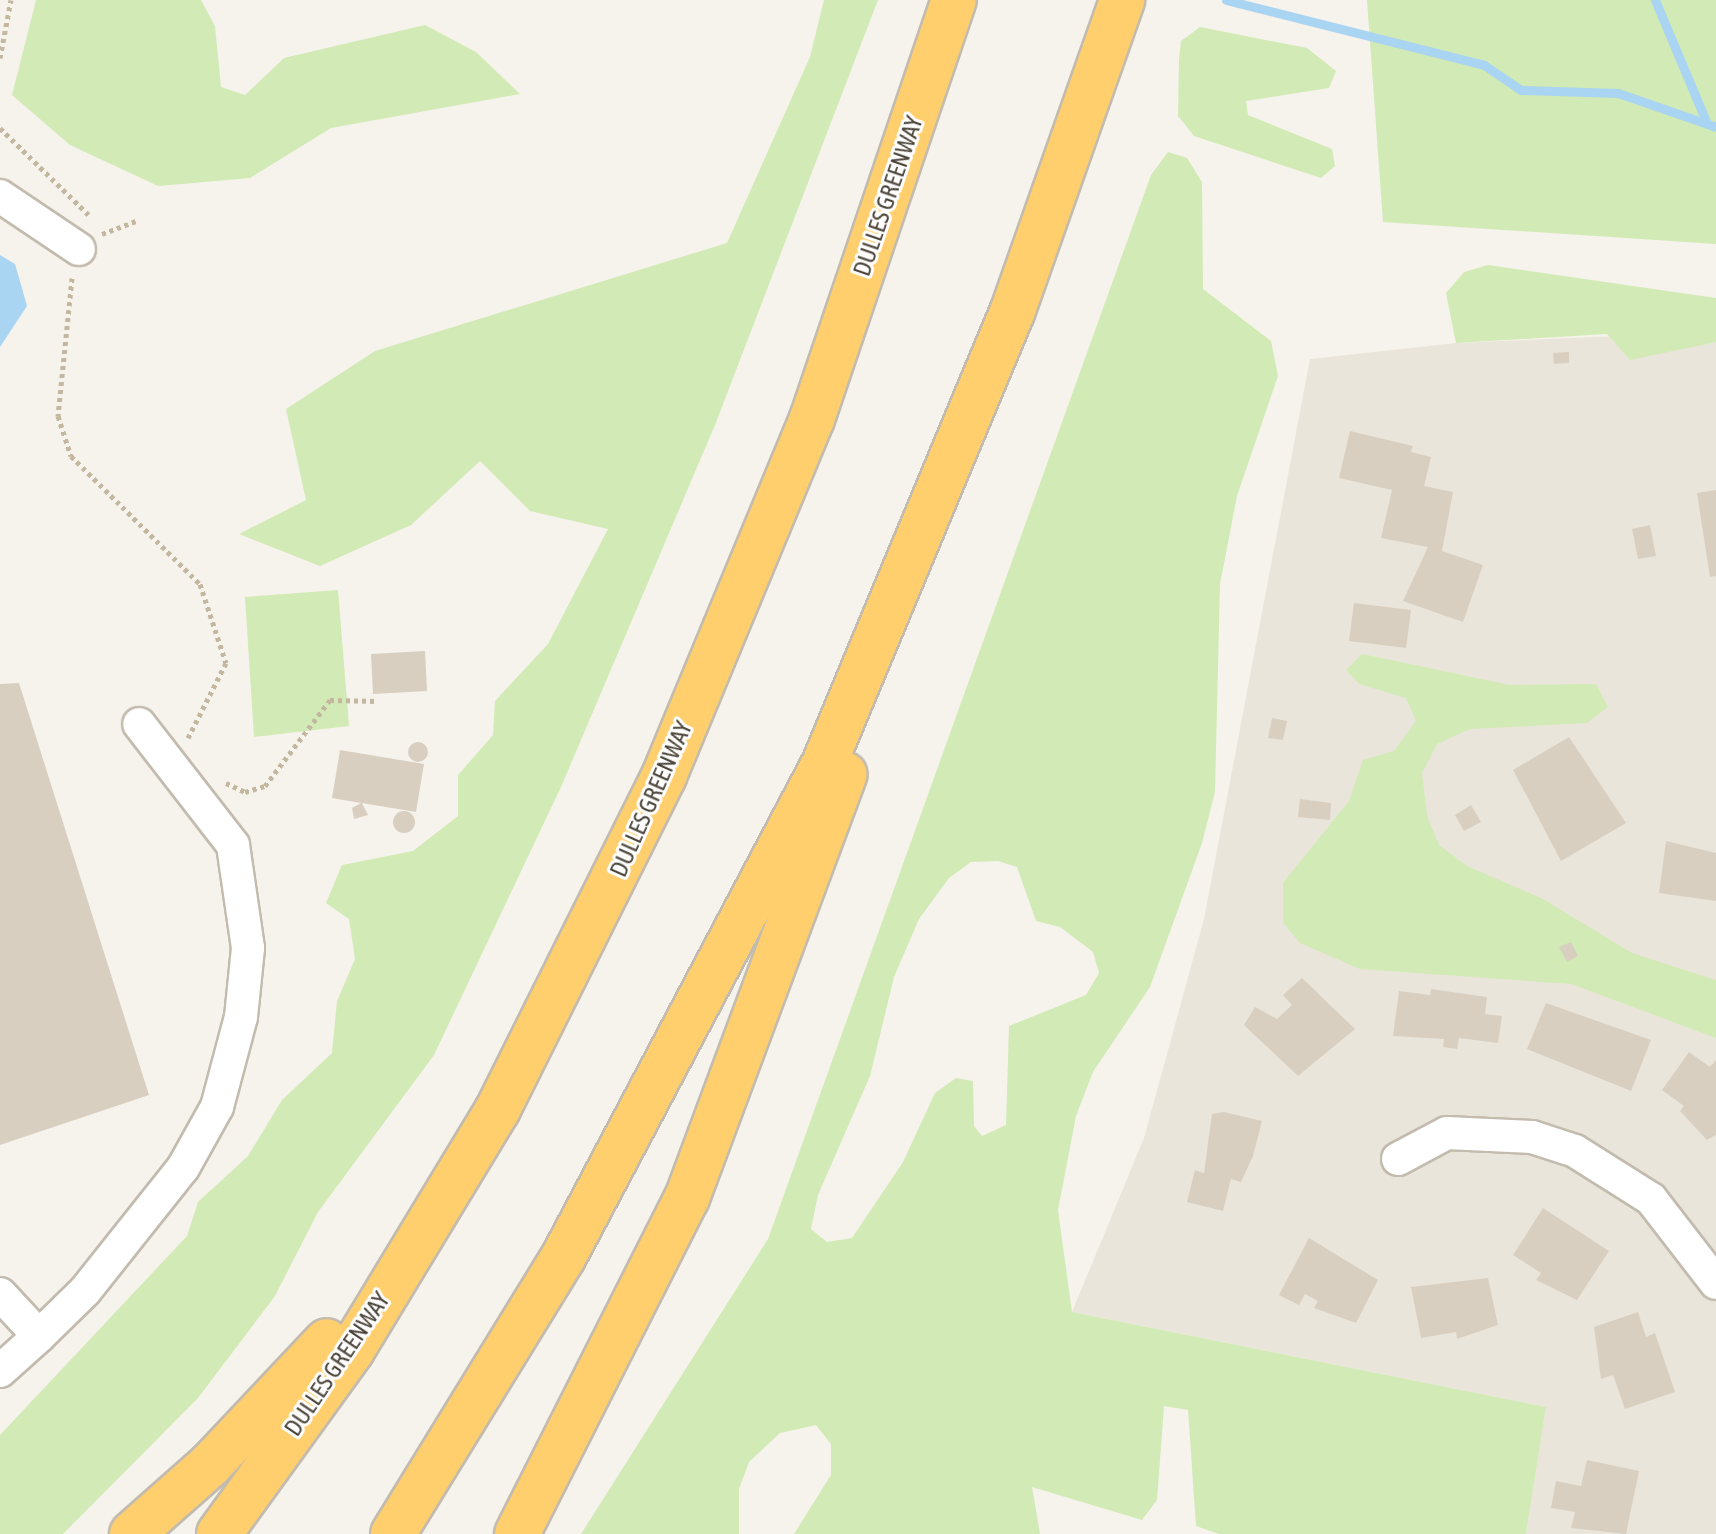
<!DOCTYPE html>
<html>
<head>
<meta charset="utf-8">
<style>
	body { margin:0 }
	#map { position:relative; width:1716px; height:1534px; overflow:hidden; background:#f6f3ec; font-family:"Asap Condensed",sans-serif }
	div>[style] { position:absolute }
	.residential>* { inset:0; background:#eae5da }
	.green>* { inset:0; background:#d2eab5 }
	.water>* { inset:0; background:#a9d4f2 }
	.stream>* { height:9px; margin:-4.5px; padding:0 4.5px; transform-origin:4.5px; border-radius:4.5px; background:#a9d4f2 }
	.building>* { inset:0; background:#d8cfc1 }
	.round { border-radius:50% }
	.path>* { height:5px; margin-top:-2.5px; transform-origin:0; background:repeating-linear-gradient(90deg,#c4b79f 0 4px,transparent 0 8px) }
	.roads { filter:drop-shadow(2px 0 #c2bbae) drop-shadow(-2px 0 #c2bbae) drop-shadow(0 2px #c2bbae) drop-shadow(0 -2px #c2bbae) }
	.minor>* { height:32px; margin:-16px; padding:0 16px; transform-origin:16px; border-radius:16px; background:#fff }
	.highway>* { height:44px; margin:-22px; padding:0 22px; transform-origin:22px; border-radius:22px; background:#ffcf6e }
	span { translate:-50% -50%; white-space:nowrap; text-align:center; line-height:1.15; -webkit-text-stroke:6px #fff; paint-order:stroke }
	.street-label { font-size:24px; color:#4b4439 }
</style>
</head>
<body>
<div id="map">
	<div class="residential">
		<i style="clip-path:polygon(1716px 332px,1716px 1534px,1526px 1534px,1546px 1407px,1072px 1312px,1144px 1138px,1204px 919px,1310px 359px,1456px 343px)"></i>
	</div>
	<div class="green">
		<i style="clip-path:polygon(36px 0,201px 0,215px 26px,221px 87px,245px 95px,284px 58px,425px 25px,476px 52px,520px 94px,331px 128px,250px 178px,158px 186px,70px 145px,12px 95px)"></i>
		<i style="clip-path:polygon(824px 0,878px 0,715px 425px,561px 787px,434px 1055px,318px 1212px,275px 1296px,198px 1398px,63px 1534px,0 1534px,0 1435px,187px 1236px,198px 1202px,248px 1156px,282px 1100px,332px 1053px,337px 1001px,355px 959px,349px 919px,326px 903px,342px 865px,413px 851px,458px 816px,458px 775px,493px 735px,495px 701px,548px 644px,608px 529px,530px 511px,480px 461px,411px 525px,320px 566px,239px 534px,306px 500px,286px 409px,375px 351px,727px 243px,810px 57px)"></i>
		<i style="clip-path:polygon(1367px 0,1716px 0,1716px 244px,1383px 222px)"></i>
		<i style="clip-path:polygon(1200px 27px,1307px 48px,1336px 71px,1329px 88px,1246px 101px,1248px 115px,1332px 149px,1335px 166px,1321px 178px,1194px 136px,1178px 116px,1179px 59px,1181px 41px)"></i>
		<i style="clip-path:polygon(evenodd,1168px 152px,1187px 158px,1202px 182px,1203px 289px,1271px 341px,1278px 376px,1237px 496px,1220px 584px,1215px 792px,1202px 843px,1150px 987px,1093px 1072px,1076px 1116px,1058px 1210px,1072px 1312px,1546px 1407px,1526px 1534px,1219px 1534px,1196px 1526px,1188px 1410px,1164px 1406px,1157px 1500px,1142px 1520px,1032px 1487px,1040px 1534px,794px 1534px,831px 1475px,831px 1444px,816px 1425px,780px 1433px,749px 1462px,739px 1489px,739px 1534px,581px 1534px,768px 1239px,1151px 175px,1168px 152px,998px 861px,1017px 867px,1036px 921px,1060px 927px,1093px 952px,1099px 973px,1086px 995px,1009px 1026px,1006px 1125px,982px 1136px,974px 1126px,973px 1081px,956px 1078px,935px 1093px,903px 1162px,852px 1238px,827px 1242px,811px 1229px,818px 1195px,870px 1076px,894px 977px,919px 919px,949px 878px,971px 862px,998px 861px)"></i>
		<i style="clip-path:polygon(1488px 265px,1716px 298px,1716px 342px,1630px 360px,1607px 334px,1456px 343px,1446px 293px,1464px 272px)"></i>
		<i style="clip-path:polygon(338px 590px,349px 726px,254px 737px,245px 597px)"></i>
		<i style="clip-path:polygon(1362px 654px,1510px 685px,1596px 684px,1608px 707px,1587px 723px,1470px 729px,1437px 744px,1422px 773px,1427px 816px,1439px 845px,1467px 866px,1543px 899px,1632px 953px,1716px 980px,1716px 1038px,1571px 984px,1360px 969px,1300px 943px,1283px 923px,1283px 883px,1349px 801px,1363px 760px,1394px 751px,1416px 721px,1406px 698px,1359px 684px,1346px 670px)"></i>
	</div>
	<div class="water">
		<i style="clip-path:polygon(0 255px,15px 264px,27px 306px,0 347px)"></i>
	</div>
	<div class="stream">
		<i style="left:1226px;top:0;width:266px;rotate:14.1deg"></i>
		<i style="left:1484px;top:65px;width:45px;rotate:34deg"></i>
		<i style="left:1521px;top:90px;width:97px;rotate:1.8deg"></i>
		<i style="left:1618px;top:93px;width:104px;rotate:19.1deg"></i>
		<i style="left:1655px;top:0;width:134px;rotate:67.2deg"></i>
	</div>
	<div class="building">
		<i style="clip-path:polygon(1569px 352px,1569px 363px,1554px 364px,1553px 353px)"></i>
		<i style="clip-path:polygon(1350px 431px,1413px 446px,1411px 452px,1431px 457px,1424px 486px,1453px 492px,1442px 551px,1483px 565px,1463px 622px,1403px 601px,1428px 547px,1381px 538px,1392px 490px,1339px 478px)"></i>
		<i style="clip-path:polygon(1716px 490px,1716px 576px,1710px 577px,1697px 493px)"></i>
		<i style="clip-path:polygon(1650px 525px,1656px 556px,1638px 559px,1632px 529px)"></i>
		<i style="clip-path:polygon(1354px 603px,1411px 610px,1406px 648px,1349px 641px)"></i>
		<i style="clip-path:polygon(425px 651px,427px 691px,373px 694px,371px 654px)"></i>
		<i style="clip-path:polygon(19px 683px,149px 1095px,0 1145px,0 684px)"></i>
		<i style="clip-path:polygon(1272px 718px,1287px 721px,1283px 740px,1268px 738px)"></i>
		<i style="clip-path:polygon(1569px 737px,1626px 823px,1561px 861px,1513px 770px)"></i>
		<i class="round" style="left:408px;top:742px;width:20px;height:20px"></i>
		<i style="clip-path:polygon(340px 750px,424px 764px,416px 812px,362px 803px,368px 815px,354px 819px,352px 808px,361px 803px,332px 798px)"></i>
		<i style="clip-path:polygon(1300px 799px,1331px 803px,1330px 820px,1298px 817px)"></i>
		<i style="clip-path:polygon(1471px 805px,1481px 822px,1464px 831px,1455px 815px)"></i>
		<i class="round" style="left:393px;top:811px;width:22px;height:22px"></i>
		<i style="clip-path:polygon(1666px 841px,1716px 853px,1716px 901px,1659px 893px)"></i>
		<i style="clip-path:polygon(1571px 942px,1578px 956px,1567px 962px,1559px 947px)"></i>
		<i style="clip-path:polygon(1302px 978px,1355px 1029px,1298px 1076px,1244px 1025px,1255px 1007px,1277px 1019px,1292px 1005px,1283px 995px)"></i>
		<i style="clip-path:polygon(1431px 989px,1487px 997px,1485px 1014px,1502px 1016px,1498px 1043px,1459px 1038px,1457px 1049px,1443px 1047px,1444px 1039px,1393px 1036px,1399px 991px,1430px 995px)"></i>
		<i style="clip-path:polygon(1546px 1003px,1651px 1040px,1631px 1091px,1527px 1049px)"></i>
		<i style="clip-path:polygon(1689px 1052px,1710px 1067px,1716px 1060px,1716px 1135px,1707px 1140px,1680px 1111px,1684px 1106px,1662px 1090px)"></i>
		<i style="clip-path:polygon(1224px 1112px,1262px 1121px,1253px 1156px,1241px 1182px,1231px 1179px,1223px 1211px,1187px 1202px,1195px 1170px,1204px 1173px,1212px 1114px)"></i>
		<i style="clip-path:polygon(1543px 1208px,1609px 1251px,1577px 1300px,1536px 1280px,1541px 1273px,1513px 1255px)"></i>
		<i style="clip-path:polygon(1309px 1238px,1378px 1280px,1356px 1323px,1314px 1308px,1318px 1301px,1305px 1294px,1299px 1305px,1279px 1295px)"></i>
		<i style="clip-path:polygon(1488px 1278px,1498px 1325px,1457px 1339px,1456px 1332px,1421px 1338px,1411px 1287px)"></i>
		<i style="clip-path:polygon(1638px 1312px,1646px 1337px,1655px 1333px,1675px 1392px,1625px 1409px,1613px 1375px,1601px 1379px,1594px 1327px)"></i>
		<i style="clip-path:polygon(1587px 1460px,1639px 1471px,1626px 1534px,1571px 1528px,1575px 1512px,1551px 1508px,1556px 1481px,1581px 1486px)"></i>
	</div>
	<div class="path">
		<i style="left:0;top:58px;width:59px;rotate:-79.3deg"></i>
		<i style="left:0;top:128px;width:126px;rotate:44.4deg"></i>
		<i style="left:102px;top:234px;width:36px;rotate:-21deg"></i>
		<i style="left:72px;top:278px;width:139px;rotate:95.8deg"></i>
		<i style="left:58px;top:416px;width:42px;rotate:72deg"></i>
		<i style="left:71px;top:456px;width:182px;rotate:44.8deg"></i>
		<i style="left:200px;top:584px;width:83px;rotate:71.8deg"></i>
		<i style="left:226px;top:663px;width:84px;rotate:116.9deg"></i>
		<i style="left:226px;top:783px;width:21px;rotate:25deg"></i>
		<i style="left:245px;top:792px;width:21px;rotate:-17deg"></i>
		<i style="left:265px;top:786px;width:108px;rotate:-52.9deg"></i>
		<i style="left:330px;top:700px;width:48px;rotate:1.2deg"></i>
	</div>
	<div class="roads">
		<div class="minor">
			<i style="left:0;top:196px;width:95px;rotate:33.9deg"></i>
			<i style="left:1398px;top:1159px;width:55px;rotate:-28deg"></i>
			<i style="left:1447px;top:1133px;width:85px;rotate:2.7deg"></i>
			<i style="left:1532px;top:1137px;width:45px;rotate:18deg"></i>
			<i style="left:1575px;top:1151px;width:90px;rotate:32.3deg"></i>
			<i style="left:1651px;top:1199px;width:106px;rotate:52.3deg"></i>
			<i style="left:0;top:1294px;width:57px;rotate:47.1deg"></i>
			<i style="left:39px;top:1336px;width:64px;rotate:-44.4deg"></i>
			<i style="left:85px;top:1291px;width:157px;rotate:-51.5deg"></i>
			<i style="left:183px;top:1168px;width:70px;rotate:-60.9deg"></i>
			<i style="left:217px;top:1107px;width:93px;rotate:-75.1deg"></i>
			<i style="left:241px;top:1017px;width:69px;rotate:-84.2deg"></i>
			<i style="left:248px;top:948px;width:104px;rotate:-98.3deg"></i>
			<i style="left:233px;top:845px;width:153px;rotate:-127.8deg"></i>
			<i style="left:0;top:1371px;width:52px;rotate:-41.9deg"></i>
		</div>
		<div class="highway">
			<i style="left:132px;top:1534px;width:104px;rotate:-41.5deg"></i>
			<i style="left:210px;top:1465px;width:170px;rotate:-46.7deg"></i>
			<i style="left:219px;top:1534px;width:227px;rotate:-54.1deg"></i>
			<i style="left:352px;top:1350px;width:282px;rotate:-58.8deg"></i>
			<i style="left:498px;top:1109px;width:372px;rotate:-63.5deg"></i>
			<i style="left:664px;top:776px;width:386px;rotate:-67.5deg"></i>
			<i style="left:812px;top:419px;width:442px;rotate:-71.3deg"></i>
			<i style="left:393px;top:1534px;width:326px;rotate:-58.4deg"></i>
			<i style="left:564px;top:1256px;width:556px;rotate:-62.15deg"></i>
			<i style="left:824px;top:764px;width:489px;rotate:-67.4deg"></i>
			<i style="left:1012px;top:313px;width:332px;rotate:-70.6deg"></i>
			<i style="left:517px;top:1534px;width:377px;rotate:-63.2deg"></i>
			<i style="left:687px;top:1198px;width:452px;rotate:-69.6deg"></i>
		</div>
	</div>
	<div class="street-label">
		<span style="left:888px;top:196px;rotate:-71deg">DULLES GREENWAY</span>
		<span style="left:651px;top:799px;rotate:-66deg">DULLES GREENWAY</span>
		<span style="left:337px;top:1364px;rotate:-56deg">DULLES GREENWAY</span>
	</div>
</div>
</body>
</html>
